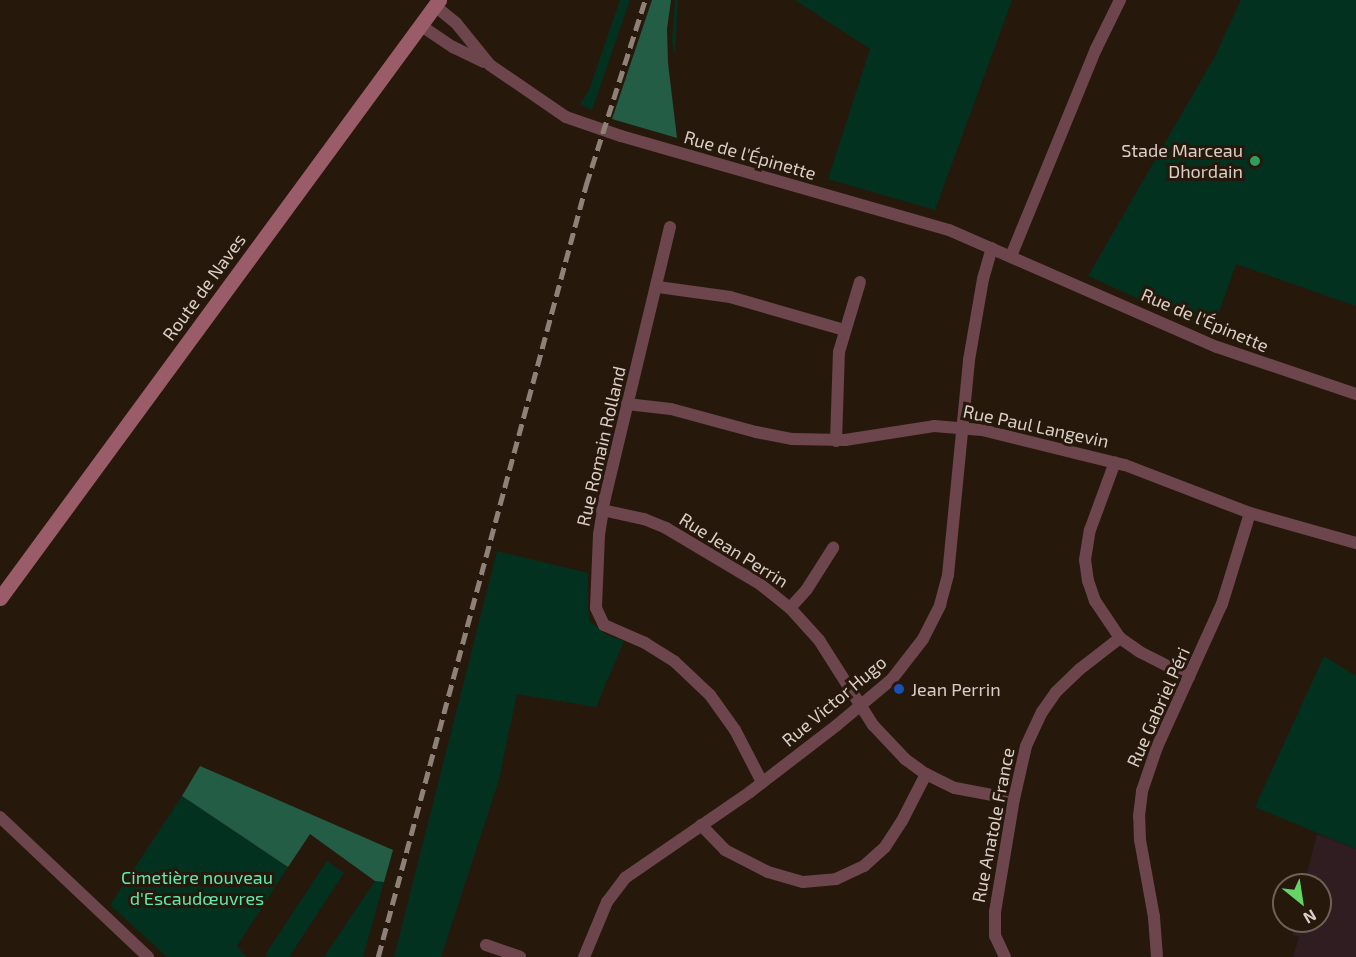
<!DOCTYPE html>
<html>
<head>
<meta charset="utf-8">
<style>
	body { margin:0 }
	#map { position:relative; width:1356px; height:957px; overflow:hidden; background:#27180c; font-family:"Exo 2",sans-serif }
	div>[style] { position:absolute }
	.education>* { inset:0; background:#2f1d22 }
	.green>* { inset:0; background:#033120 }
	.forest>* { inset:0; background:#235d45 }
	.street>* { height:12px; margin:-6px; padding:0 6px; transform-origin:6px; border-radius:6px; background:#6c454d }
	.secondary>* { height:15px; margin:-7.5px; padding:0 7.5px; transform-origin:7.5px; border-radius:7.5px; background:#9a5c69 }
	.rail>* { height:4.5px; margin-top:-2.25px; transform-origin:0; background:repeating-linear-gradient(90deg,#8e8177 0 12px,transparent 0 18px) }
	.dots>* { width:16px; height:16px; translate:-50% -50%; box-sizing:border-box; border:3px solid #27180c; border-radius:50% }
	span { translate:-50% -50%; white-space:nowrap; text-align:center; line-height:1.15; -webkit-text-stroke:6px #27180c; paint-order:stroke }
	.poi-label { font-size:18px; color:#dacfc7 }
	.right { translate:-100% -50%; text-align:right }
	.left { translate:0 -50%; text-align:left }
	.street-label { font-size:18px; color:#dacfc7 }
	.park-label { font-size:18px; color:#5aedb2 }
	.north { position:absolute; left:1272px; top:873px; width:60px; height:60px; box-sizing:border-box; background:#27180c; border:2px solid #6f6157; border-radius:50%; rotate:150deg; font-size:16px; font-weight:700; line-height:24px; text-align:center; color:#dacfc7 }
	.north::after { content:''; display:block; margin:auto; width:21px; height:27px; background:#65d467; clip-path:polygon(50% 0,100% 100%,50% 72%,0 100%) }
</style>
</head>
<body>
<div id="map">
	<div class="education">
		<i style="clip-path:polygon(1317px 834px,1356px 849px,1356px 957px,1293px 957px,1299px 937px,1292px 935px,1296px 921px,1320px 921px,1320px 885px,1304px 885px)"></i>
	</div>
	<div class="green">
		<i style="clip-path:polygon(620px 0,630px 0,592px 110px,580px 104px,589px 90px)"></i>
		<i style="clip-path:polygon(675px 0,678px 0,675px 55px,672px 41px)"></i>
		<i style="clip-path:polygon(795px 0,1012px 0,935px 210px,828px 179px,870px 49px)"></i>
		<i style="clip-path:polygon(1241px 0,1356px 0,1356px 306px,1236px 264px,1212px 332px,1088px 276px,1214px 58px)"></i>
		<i style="clip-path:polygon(497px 551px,588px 573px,588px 608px,590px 621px,605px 634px,624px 641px,596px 707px,517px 694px,498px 783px,441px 957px,394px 957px)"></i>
		<i style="clip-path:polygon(1324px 656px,1356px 676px,1356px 849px,1255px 807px)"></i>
		<i style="clip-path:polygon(182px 796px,288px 867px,237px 946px,246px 957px,167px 957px,110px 905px)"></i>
		<i style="clip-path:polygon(327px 861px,344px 873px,289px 957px,267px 957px,265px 955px)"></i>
		<i style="clip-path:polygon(375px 881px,384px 882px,363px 957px,324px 957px)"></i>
	</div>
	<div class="forest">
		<i style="clip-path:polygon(652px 0,671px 0,667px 29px,668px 63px,677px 138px,612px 119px)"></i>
		<i style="clip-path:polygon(200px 766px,393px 850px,384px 882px,375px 881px,310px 834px,288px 867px,182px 796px)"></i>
	</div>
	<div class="street">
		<i style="left:435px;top:6px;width:27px;rotate:39deg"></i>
		<i style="left:456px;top:23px;width:54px;rotate:51deg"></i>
		<i style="left:490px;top:65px;width:92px;rotate:34.4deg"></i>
		<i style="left:566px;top:117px;width:58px;rotate:19.1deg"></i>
		<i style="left:621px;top:136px;width:341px;rotate:16deg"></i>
		<i style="left:949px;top:230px;width:292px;rotate:23.6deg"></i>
		<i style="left:1217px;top:347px;width:147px;rotate:18.7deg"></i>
		<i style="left:420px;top:25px;width:40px;rotate:34deg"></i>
		<i style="left:453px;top:47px;width:34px;rotate:26deg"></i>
		<i style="left:670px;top:227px;width:278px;rotate:103.5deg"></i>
		<i style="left:605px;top:497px;width:38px;rotate:99deg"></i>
		<i style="left:599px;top:535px;width:73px;rotate:92.4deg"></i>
		<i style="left:596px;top:608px;width:19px;rotate:65deg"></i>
		<i style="left:604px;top:625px;width:45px;rotate:23.7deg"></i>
		<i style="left:645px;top:643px;width:34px;rotate:32deg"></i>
		<i style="left:674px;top:661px;width:50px;rotate:43.4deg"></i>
		<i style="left:710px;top:695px;width:43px;rotate:54.5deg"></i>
		<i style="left:735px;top:730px;width:59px;rotate:62.6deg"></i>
		<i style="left:1011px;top:256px;width:224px;rotate:-67.7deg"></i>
		<i style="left:1096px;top:49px;width:55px;rotate:-63.9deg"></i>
		<i style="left:658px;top:287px;width:73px;rotate:7.9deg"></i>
		<i style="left:730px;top:297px;width:119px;rotate:16.1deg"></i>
		<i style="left:627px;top:404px;width:44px;rotate:6.5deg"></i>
		<i style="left:671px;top:409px;width:88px;rotate:15.1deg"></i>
		<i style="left:756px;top:432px;width:37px;rotate:11deg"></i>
		<i style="left:792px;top:439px;width:53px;rotate:1.1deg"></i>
		<i style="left:845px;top:440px;width:90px;rotate:-8.9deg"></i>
		<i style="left:934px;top:426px;width:48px;rotate:4.8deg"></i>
		<i style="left:982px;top:430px;width:147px;rotate:13.8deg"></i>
		<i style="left:1125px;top:465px;width:134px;rotate:21deg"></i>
		<i style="left:1250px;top:513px;width:110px;rotate:15.8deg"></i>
		<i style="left:836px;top:441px;width:89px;rotate:-88.1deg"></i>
		<i style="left:839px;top:352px;width:73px;rotate:-73.3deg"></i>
		<i style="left:602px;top:510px;width:43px;rotate:12.1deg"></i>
		<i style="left:644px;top:519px;width:24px;rotate:22deg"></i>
		<i style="left:666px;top:528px;width:109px;rotate:30.8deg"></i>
		<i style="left:760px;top:584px;width:38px;rotate:39deg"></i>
		<i style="left:790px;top:608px;width:43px;rotate:47.8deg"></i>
		<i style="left:819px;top:640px;width:101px;rotate:57.6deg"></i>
		<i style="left:873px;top:725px;width:47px;rotate:46.7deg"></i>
		<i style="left:905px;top:759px;width:26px;rotate:36deg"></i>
		<i style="left:926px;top:774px;width:32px;rotate:26deg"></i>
		<i style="left:955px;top:788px;width:60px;rotate:10.6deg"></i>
		<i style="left:790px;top:608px;width:25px;rotate:-48deg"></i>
		<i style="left:807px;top:589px;width:49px;rotate:-57.6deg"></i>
		<i style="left:1120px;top:638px;width:24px;rotate:35deg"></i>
		<i style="left:1140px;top:652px;width:55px;rotate:27deg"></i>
		<i style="left:0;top:817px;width:204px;rotate:43.4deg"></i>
		<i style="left:701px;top:825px;width:35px;rotate:46deg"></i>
		<i style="left:725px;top:850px;width:48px;rotate:27.1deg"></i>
		<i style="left:768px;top:872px;width:36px;rotate:16deg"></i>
		<i style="left:803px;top:882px;width:33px;rotate:-5deg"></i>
		<i style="left:836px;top:879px;width:31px;rotate:-25deg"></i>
		<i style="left:864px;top:866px;width:28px;rotate:-42deg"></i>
		<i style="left:885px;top:847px;width:31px;rotate:-57deg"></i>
		<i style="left:902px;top:821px;width:53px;rotate:-62.9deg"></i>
		<i style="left:486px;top:945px;width:36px;rotate:19deg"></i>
		<i style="left:584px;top:957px;width:60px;rotate:-67.3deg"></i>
		<i style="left:607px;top:902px;width:30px;rotate:-53deg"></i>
		<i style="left:625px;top:878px;width:152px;rotate:-34.5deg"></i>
		<i style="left:750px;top:792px;width:110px;rotate:-37.6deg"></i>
		<i style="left:837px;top:725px;width:72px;rotate:-39.9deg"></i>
		<i style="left:892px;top:679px;width:51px;rotate:-52.2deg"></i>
		<i style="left:923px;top:639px;width:38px;rotate:-63deg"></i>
		<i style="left:940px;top:605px;width:31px;rotate:-75deg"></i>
		<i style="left:948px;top:575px;width:216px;rotate:-84.4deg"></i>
		<i style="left:969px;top:360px;width:82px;rotate:-80.2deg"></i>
		<i style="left:983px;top:279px;width:32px;rotate:-74deg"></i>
		<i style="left:1005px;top:957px;width:23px;rotate:-115deg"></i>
		<i style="left:995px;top:936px;width:24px;rotate:-90deg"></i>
		<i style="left:995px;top:912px;width:115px;rotate:-80.5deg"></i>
		<i style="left:1014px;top:799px;width:54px;rotate:-77.2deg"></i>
		<i style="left:1026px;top:746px;width:38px;rotate:-65deg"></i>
		<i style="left:1042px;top:712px;width:24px;rotate:-55deg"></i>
		<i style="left:1056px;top:692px;width:33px;rotate:-44deg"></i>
		<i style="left:1080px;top:669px;width:51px;rotate:-37.8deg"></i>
		<i style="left:1120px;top:638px;width:45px;rotate:-124deg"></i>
		<i style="left:1095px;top:601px;width:21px;rotate:-109deg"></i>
		<i style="left:1088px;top:581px;width:21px;rotate:-98deg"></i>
		<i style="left:1085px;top:560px;width:30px;rotate:-81deg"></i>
		<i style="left:1090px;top:530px;width:72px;rotate:-69.8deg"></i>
		<i style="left:1157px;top:957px;width:40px;rotate:-94.3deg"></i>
		<i style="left:1154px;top:917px;width:78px;rotate:-100.3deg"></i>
		<i style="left:1140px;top:840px;width:24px;rotate:-92deg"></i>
		<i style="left:1139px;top:816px;width:25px;rotate:-83deg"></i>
		<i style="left:1142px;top:791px;width:46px;rotate:-71.2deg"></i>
		<i style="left:1157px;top:747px;width:157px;rotate:-65.6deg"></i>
		<i style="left:1222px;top:604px;width:95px;rotate:-72.9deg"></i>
	</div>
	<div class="secondary">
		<i style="left:0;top:598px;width:742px;rotate:-53.72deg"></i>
	</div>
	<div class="rail">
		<i style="left:378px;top:957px;width:800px;rotate:-74.92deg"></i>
		<i style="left:586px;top:185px;width:194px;rotate:-72.3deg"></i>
	</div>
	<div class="dots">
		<i style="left:1255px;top:161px;background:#2e9e5b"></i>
		<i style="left:899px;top:689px;background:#1a4fb4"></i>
	</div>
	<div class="poi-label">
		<span class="right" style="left:1243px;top:161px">Stade Marceau<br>Dhordain</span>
		<span class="left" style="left:911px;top:689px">Jean Perrin</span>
	</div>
	<div class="street-label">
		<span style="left:750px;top:155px;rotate:16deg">Rue de l'Épinette</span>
		<span style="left:204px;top:287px;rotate:-54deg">Route de Naves</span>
		<span style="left:1205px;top:320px;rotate:23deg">Rue de l'Épinette</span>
		<span style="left:1036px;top:426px;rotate:12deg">Rue Paul Langevin</span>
		<span style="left:601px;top:446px;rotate:-77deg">Rue Romain Rolland</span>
		<span style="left:734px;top:550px;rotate:32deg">Rue Jean Perrin</span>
		<span style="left:834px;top:701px;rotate:-40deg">Rue Victor Hugo</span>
		<span style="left:1158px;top:707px;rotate:-66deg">Rue Gabriel Péri</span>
		<span style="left:993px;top:825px;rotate:-79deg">Rue Anatole France</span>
	</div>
	<div class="park-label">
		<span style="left:197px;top:888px">Cimetière nouveau<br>d'Escaudœuvres</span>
	</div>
	<div class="north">N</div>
</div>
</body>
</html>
